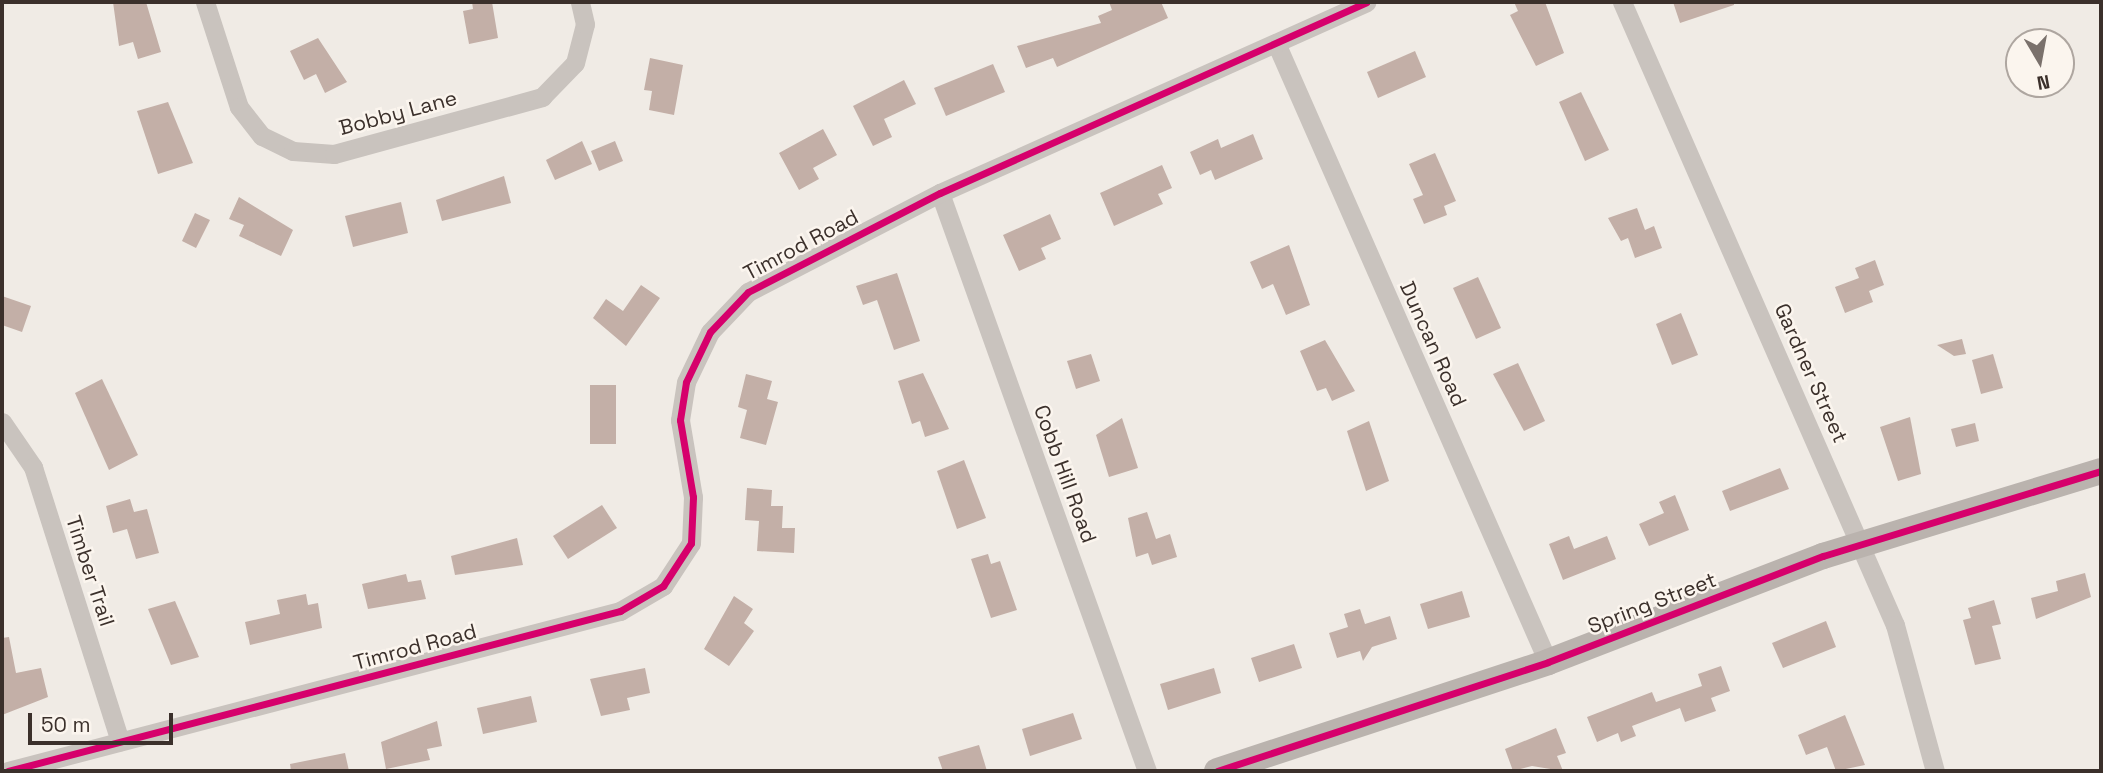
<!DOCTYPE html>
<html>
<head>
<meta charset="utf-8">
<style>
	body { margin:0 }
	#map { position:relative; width:2103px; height:773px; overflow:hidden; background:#f0ebe5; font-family:"Space Grotesk",sans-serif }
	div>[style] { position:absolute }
	.building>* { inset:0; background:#c3afa7 }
	.street>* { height:19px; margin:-9.5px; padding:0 9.5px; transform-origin:9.5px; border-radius:9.5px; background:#c9c3be }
	.secondary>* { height:26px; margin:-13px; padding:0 13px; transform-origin:13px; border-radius:13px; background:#bab3ae }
	.cycleway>* { height:7px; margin:-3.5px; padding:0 3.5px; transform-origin:3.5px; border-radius:3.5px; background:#d6006c }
	span { translate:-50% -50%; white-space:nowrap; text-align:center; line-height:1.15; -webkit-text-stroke:5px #fbf5ee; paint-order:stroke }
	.street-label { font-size:21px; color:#3b302b }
	.frame { position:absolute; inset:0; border:4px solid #3b302b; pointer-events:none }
	.north { position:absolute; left:2005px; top:28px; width:70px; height:70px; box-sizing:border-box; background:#fbf5ee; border:2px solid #aea6a0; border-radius:50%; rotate:170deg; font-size:19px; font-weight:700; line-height:28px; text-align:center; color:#3b302b }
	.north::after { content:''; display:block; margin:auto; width:24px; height:32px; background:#7a716c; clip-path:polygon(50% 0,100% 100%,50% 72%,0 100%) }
	.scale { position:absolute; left:28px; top:713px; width:145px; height:32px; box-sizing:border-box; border:4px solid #3b302b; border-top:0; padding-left:9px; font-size:21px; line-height:24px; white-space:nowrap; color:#3b302b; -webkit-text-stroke:5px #fbf5ee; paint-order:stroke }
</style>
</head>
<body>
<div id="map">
	<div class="building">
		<i style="clip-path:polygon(113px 2px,146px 2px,161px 52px,138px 59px,133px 42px,119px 46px)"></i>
		<i style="clip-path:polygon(472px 2px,492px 2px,498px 38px,469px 44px,463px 11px,473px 9px)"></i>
		<i style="clip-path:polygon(1109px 2px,1161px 2px,1168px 18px,1057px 67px,1053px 58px,1026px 68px,1017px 46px,1101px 23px,1098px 16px,1112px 10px)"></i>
		<i style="clip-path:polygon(1514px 2px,1545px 2px,1564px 53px,1536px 66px,1510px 15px,1518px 11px)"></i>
		<i style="clip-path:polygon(1673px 2px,1734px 2px,1734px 5px,1680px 23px)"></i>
		<i style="clip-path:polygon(318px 38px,347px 82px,325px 93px,316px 74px,304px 80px,290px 51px)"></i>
		<i style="clip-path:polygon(1415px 51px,1426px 77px,1378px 98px,1367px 72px)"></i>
		<i style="clip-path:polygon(650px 58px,683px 65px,674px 115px,649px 110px,652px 91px,644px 90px)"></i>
		<i style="clip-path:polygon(993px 64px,1005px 92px,946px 116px,934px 88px)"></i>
		<i style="clip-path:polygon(904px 80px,916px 104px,884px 119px,892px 137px,873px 146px,853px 106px)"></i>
		<i style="clip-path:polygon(1581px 92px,1609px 150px,1585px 161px,1559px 102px)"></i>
		<i style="clip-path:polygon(168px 102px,193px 163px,158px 174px,137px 111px)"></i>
		<i style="clip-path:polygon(823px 129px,837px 155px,813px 168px,819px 179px,799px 190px,779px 153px)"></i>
		<i style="clip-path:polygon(1253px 134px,1263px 159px,1215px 180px,1211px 170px,1200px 175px,1190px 152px,1218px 139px,1221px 148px)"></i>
		<i style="clip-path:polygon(582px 141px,592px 164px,555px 180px,546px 160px)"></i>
		<i style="clip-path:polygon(615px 141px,623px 161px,599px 171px,591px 151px)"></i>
		<i style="clip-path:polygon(1435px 153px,1456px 201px,1444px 206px,1447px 215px,1424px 224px,1413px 199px,1423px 195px,1409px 164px)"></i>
		<i style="clip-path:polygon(1162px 165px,1172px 188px,1158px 194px,1163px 204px,1114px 226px,1100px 193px)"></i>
		<i style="clip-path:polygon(504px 176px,511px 203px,442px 221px,436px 200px)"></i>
		<i style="clip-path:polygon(239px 197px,293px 230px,281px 256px,239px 236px,244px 225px,229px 219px)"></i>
		<i style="clip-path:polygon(401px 202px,408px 233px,353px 247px,345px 216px)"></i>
		<i style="clip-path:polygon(1637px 208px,1645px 230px,1654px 226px,1662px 248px,1635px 258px,1628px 238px,1621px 241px,1608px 218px)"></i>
		<i style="clip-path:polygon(195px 213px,210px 220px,196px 248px,182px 241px)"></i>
		<i style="clip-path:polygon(1050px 214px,1061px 239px,1041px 248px,1046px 259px,1019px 271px,1003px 235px)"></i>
		<i style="clip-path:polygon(1289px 245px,1310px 305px,1286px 315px,1273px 284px,1262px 289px,1250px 262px)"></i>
		<i style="clip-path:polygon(1875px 260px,1884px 285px,1869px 291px,1873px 302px,1845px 313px,1835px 287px,1859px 278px,1855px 268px)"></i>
		<i style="clip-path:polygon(897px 273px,920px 341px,894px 350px,877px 300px,863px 305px,856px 286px)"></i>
		<i style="clip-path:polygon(1478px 277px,1501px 328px,1476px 339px,1453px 288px)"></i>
		<i style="clip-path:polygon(641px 285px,660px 298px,626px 346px,593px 318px,606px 299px,623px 311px)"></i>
		<i style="clip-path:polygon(2px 296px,31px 306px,22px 332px,2px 325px)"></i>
		<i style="clip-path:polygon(1681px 313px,1698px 355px,1672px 365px,1656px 324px)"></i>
		<i style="clip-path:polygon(1962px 339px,1966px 354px,1954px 356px,1937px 345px)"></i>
		<i style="clip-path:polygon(1325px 340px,1355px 391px,1332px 401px,1326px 388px,1317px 391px,1300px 351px)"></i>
		<i style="clip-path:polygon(1091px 354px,1100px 381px,1076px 389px,1067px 361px)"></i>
		<i style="clip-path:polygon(1993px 354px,2003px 388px,1981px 394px,1972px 360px)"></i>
		<i style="clip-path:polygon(1518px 363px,1545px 421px,1524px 431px,1493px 374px)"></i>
		<i style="clip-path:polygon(923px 373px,949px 429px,925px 437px,920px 421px,912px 424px,898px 381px)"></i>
		<i style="clip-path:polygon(746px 374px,772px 381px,767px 399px,778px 402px,766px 445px,740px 438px,747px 410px,738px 407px)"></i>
		<i style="clip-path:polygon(102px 379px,138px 455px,109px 470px,75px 393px)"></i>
		<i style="clip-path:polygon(590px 385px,616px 385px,616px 444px,590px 444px)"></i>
		<i style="clip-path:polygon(1910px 417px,1921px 474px,1898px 481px,1880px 427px)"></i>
		<i style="clip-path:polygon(1122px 418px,1138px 468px,1109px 477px,1096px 435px)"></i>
		<i style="clip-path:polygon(1369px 421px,1389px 481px,1366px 491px,1347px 431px)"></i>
		<i style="clip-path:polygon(1975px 423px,1979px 441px,1956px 447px,1951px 429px)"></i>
		<i style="clip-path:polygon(964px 460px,986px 518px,957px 529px,937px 471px)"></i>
		<i style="clip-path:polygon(1780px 468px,1789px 489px,1730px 511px,1722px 491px)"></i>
		<i style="clip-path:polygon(747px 488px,772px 490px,771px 506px,783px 506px,782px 528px,795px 528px,794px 553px,757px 551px,759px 521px,745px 520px)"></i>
		<i style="clip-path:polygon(1675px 495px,1689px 530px,1649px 546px,1639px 524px,1664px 513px,1659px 502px)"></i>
		<i style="clip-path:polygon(130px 499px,134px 512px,147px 509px,159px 553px,136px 559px,127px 529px,113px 533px,106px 506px)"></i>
		<i style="clip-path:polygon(602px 505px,617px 528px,568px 559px,553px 536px)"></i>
		<i style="clip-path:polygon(1147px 512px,1156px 539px,1170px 534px,1177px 557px,1152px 565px,1148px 553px,1136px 557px,1128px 518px)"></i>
		<i style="clip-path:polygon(1569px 536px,1574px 549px,1607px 536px,1616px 559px,1563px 580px,1549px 544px)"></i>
		<i style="clip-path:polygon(517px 538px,523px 565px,455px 575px,451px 556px)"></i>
		<i style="clip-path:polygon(988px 554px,991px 564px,1000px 561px,1017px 610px,991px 618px,971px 559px)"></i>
		<i style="clip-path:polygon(2085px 573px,2091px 597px,2036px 619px,2031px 598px,2058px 591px,2056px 581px)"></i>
		<i style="clip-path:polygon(406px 574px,408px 582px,421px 580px,426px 599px,368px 609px,362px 584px)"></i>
		<i style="clip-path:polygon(1462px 591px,1470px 617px,1428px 629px,1420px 604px)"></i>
		<i style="clip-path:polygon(306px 594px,308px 605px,318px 603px,322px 628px,250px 645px,245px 622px,280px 614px,277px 600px)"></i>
		<i style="clip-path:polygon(734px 596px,753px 609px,744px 623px,754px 631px,729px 666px,704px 649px)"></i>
		<i style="clip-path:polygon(1994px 600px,2001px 624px,1992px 626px,2001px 659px,1975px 665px,1963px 620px,1971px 618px,1968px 608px)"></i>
		<i style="clip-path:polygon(175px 601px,199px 657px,171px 665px,148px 609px)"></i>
		<i style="clip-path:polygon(1360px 609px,1365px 624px,1390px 616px,1397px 639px,1372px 647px,1363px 661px,1360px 651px,1337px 658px,1329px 633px,1348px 627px,1344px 614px)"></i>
		<i style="clip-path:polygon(1826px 621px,1836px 647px,1783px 668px,1772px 643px)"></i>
		<i style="clip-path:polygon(9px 637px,16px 673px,41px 668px,48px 697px,2px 715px,2px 638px)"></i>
		<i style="clip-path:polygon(1294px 644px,1302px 668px,1259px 682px,1251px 658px)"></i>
		<i style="clip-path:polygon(1721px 666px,1730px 691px,1711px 698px,1716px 711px,1685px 722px,1680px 708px,1632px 726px,1636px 736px,1621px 742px,1618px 733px,1597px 742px,1587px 717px,1652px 692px,1656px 702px,1702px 686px,1698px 674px)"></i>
		<i style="clip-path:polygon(645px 668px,650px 693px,627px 698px,630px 710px,601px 716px,590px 679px)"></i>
		<i style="clip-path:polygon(1214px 668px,1221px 693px,1168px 710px,1160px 684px)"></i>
		<i style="clip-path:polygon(531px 696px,537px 722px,483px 734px,477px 708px)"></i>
		<i style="clip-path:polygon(1073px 713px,1082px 739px,1030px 756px,1022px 729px)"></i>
		<i style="clip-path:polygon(1845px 715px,1865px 765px,1836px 771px,1827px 747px,1806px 755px,1798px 735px)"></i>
		<i style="clip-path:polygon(437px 721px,442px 746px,427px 749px,430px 760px,386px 769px,381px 742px)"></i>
		<i style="clip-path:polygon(1556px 728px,1566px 753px,1557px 756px,1563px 771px,1532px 766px,1513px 771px,1505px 749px)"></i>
		<i style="clip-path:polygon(979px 745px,987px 771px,943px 771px,938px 757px)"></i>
		<i style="clip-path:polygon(345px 753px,349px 771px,291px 771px,290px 764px)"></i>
	</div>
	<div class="street">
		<i style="left:205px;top:2px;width:110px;rotate:72.1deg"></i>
		<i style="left:239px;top:107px;width:37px;rotate:52deg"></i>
		<i style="left:262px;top:136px;width:34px;rotate:26deg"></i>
		<i style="left:293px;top:151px;width:41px;rotate:4.2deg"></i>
		<i style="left:334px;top:154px;width:216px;rotate:-15.3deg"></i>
		<i style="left:542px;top:97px;width:47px;rotate:-45.9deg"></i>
		<i style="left:575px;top:63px;width:40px;rotate:-75.6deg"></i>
		<i style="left:585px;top:24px;width:23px;rotate:-103deg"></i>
		<i style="left:1622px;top:2px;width:680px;rotate:66.34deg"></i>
		<i style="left:1895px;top:625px;width:151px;rotate:74.7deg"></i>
		<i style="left:1276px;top:43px;width:676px;rotate:66.28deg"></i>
		<i style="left:940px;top:193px;width:614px;rotate:70.3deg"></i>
		<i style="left:2px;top:422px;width:55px;rotate:55.4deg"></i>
		<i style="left:33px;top:467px;width:288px;rotate:72.4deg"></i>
		<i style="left:8px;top:771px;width:633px;rotate:-14.65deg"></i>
		<i style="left:620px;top:611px;width:50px;rotate:-30.2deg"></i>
		<i style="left:663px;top:586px;width:51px;rotate:-56.9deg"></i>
		<i style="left:691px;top:543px;width:46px;rotate:-87.5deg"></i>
		<i style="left:693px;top:497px;width:78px;rotate:-99.6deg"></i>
		<i style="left:680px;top:420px;width:38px;rotate:-81deg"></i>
		<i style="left:686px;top:382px;width:55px;rotate:-64.4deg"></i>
		<i style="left:710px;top:332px;width:55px;rotate:-46.5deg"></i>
		<i style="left:748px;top:292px;width:216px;rotate:-27.3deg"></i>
		<i style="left:940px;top:193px;width:467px;rotate:-24.1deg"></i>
	</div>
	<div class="secondary">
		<i style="left:1217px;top:771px;width:348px;rotate:-18.2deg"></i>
		<i style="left:1548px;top:662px;width:295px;rotate:-21.1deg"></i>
		<i style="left:1823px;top:556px;width:291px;rotate:-17deg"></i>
	</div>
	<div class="cycleway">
		<i style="left:8px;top:771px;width:633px;rotate:-14.65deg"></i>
		<i style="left:620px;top:611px;width:50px;rotate:-30.2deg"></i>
		<i style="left:663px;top:586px;width:51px;rotate:-56.9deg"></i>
		<i style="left:691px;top:543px;width:46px;rotate:-87.5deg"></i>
		<i style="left:693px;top:497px;width:78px;rotate:-99.6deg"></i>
		<i style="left:680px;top:420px;width:38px;rotate:-81deg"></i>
		<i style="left:686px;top:382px;width:55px;rotate:-64.4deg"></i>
		<i style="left:710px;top:332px;width:55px;rotate:-46.5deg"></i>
		<i style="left:748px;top:292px;width:216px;rotate:-27.3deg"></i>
		<i style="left:940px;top:193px;width:467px;rotate:-24.1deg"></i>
		<i style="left:1217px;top:771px;width:348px;rotate:-18.2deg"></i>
		<i style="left:1548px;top:662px;width:295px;rotate:-21.1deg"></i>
		<i style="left:1823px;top:556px;width:291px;rotate:-17deg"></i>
	</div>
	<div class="street-label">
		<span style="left:398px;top:113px;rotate:-15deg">Bobby Lane</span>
		<span style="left:801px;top:245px;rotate:-28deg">Timrod Road</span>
		<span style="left:1433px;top:344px;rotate:66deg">Duncan Road</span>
		<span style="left:1811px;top:373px;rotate:66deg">Gardner Street</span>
		<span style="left:1065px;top:474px;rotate:70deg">Cobb Hill Road</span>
		<span style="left:90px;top:571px;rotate:72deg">Timber Trail</span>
		<span style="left:1652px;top:603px;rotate:-21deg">Spring Street</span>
		<span style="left:415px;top:647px;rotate:-15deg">Timrod Road</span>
	</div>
	<div class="frame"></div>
	<div class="north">N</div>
	<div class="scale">50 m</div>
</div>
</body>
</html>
